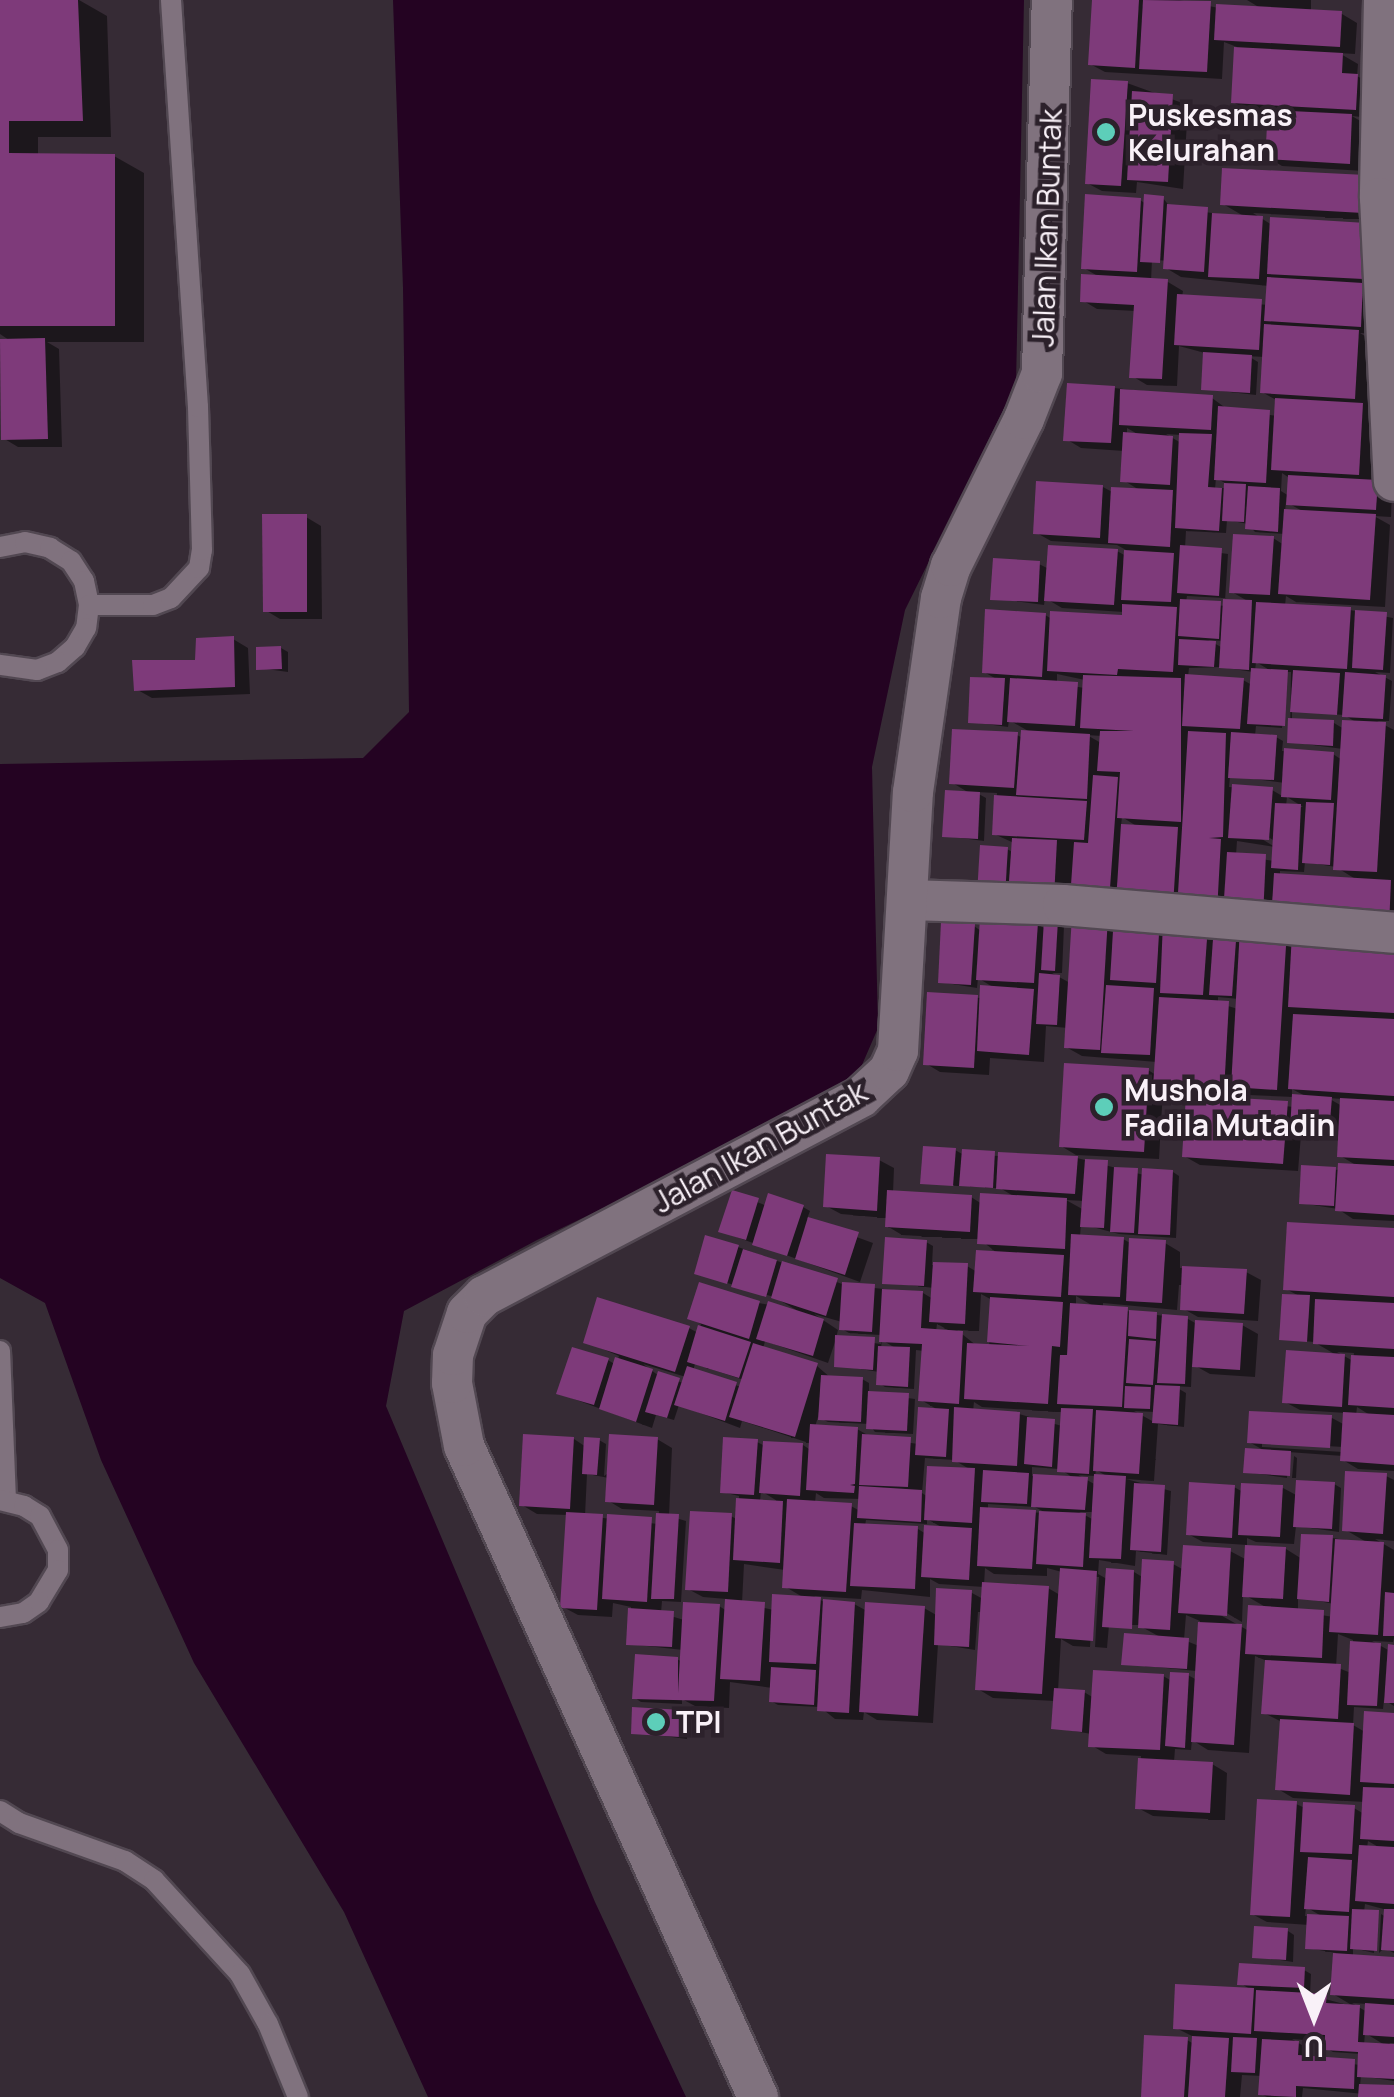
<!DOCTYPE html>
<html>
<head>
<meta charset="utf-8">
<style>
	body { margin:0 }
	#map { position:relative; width:1394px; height:2097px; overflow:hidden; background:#362b35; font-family:Manrope,sans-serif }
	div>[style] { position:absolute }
	.water>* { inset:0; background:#240322 }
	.shadow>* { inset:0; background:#0007 }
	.building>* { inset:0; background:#7e3a7a }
	.roads { filter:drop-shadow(2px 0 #524852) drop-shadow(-2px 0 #524852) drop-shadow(0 2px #524852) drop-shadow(0 -2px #524852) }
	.service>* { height:20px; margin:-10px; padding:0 10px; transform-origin:10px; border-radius:10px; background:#80727e }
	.minor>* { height:40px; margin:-20px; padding:0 20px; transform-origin:20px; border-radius:20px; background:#80727e }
	.dots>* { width:28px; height:28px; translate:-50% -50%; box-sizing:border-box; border:5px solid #2c212b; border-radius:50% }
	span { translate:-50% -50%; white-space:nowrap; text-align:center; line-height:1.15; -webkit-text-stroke:9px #2c212b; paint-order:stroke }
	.poi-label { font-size:30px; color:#f9f1f8; font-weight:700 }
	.left { translate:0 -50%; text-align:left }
	.street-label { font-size:30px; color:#f9f1f8 }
	.north { position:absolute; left:1264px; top:1967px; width:100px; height:100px; -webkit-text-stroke:8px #2c212b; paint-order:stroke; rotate:180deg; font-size:28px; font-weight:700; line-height:40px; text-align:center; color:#f9f1f8 }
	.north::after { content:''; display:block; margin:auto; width:35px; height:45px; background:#f9f1f8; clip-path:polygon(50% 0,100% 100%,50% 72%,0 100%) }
</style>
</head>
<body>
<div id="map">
	<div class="water">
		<i style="clip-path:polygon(393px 0,1024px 0,1016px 384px,905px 610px,872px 767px,878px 1028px,852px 1088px,537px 1240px,404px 1311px,386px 1406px,595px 1902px,686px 2097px,428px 2097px,344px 1912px,194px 1663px,101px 1460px,45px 1303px,0 1278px,0 764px,363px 758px,409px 712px,403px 288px)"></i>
	</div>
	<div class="shadow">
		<i style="clip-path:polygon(0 0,79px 0,107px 16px,111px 137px,38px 137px,38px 156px,114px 156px,144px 173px,144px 342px,47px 342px,59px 349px,62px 447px,18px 447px,3px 438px,12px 342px,0 334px)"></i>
		<i style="clip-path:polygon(1094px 0,1179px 0,1219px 8px,1262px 9px,1247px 0,1311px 0,1311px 12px,1342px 14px,1357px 23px,1355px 54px,1339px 53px,1358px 64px,1357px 76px,1373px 85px,1371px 118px,1352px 116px,1367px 125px,1364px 171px,1282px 166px,1267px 157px,1271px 112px,1249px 111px,1233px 102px,1237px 47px,1224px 42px,1222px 79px,1105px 72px,1090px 64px)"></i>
		<i style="clip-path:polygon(1127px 83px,1188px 105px,1183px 189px,1137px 182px,1136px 193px,1102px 191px,1087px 183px)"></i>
		<i style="clip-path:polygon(evenodd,1365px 178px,1378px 220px,1253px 213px,1272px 225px,1365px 226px,1377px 287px,1363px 286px,1378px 294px,1376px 334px,1360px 333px,1373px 341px,1369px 409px,1378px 414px,1374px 482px,1392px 491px,1391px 517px,1374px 516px,1390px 525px,1385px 607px,1296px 602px,1286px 596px,1285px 606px,1350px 610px,1393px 618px,1390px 673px,1375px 672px,1392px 681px,1389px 721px,1377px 721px,1394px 730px,1394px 933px,987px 897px,1007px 849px,1014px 853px,1014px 843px,994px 834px,997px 793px,975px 792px,986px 798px,984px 841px,945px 836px,971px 794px,951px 782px,1017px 735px,1023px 738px,1030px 732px,1009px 720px,1008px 727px,971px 722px,1000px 681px,984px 672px,1045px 615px,1052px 619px,1124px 617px,1124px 612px,1062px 608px,1045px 598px,1044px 605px,993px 598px,1039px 564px,1049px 569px,1117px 551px,1126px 556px,1126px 550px,1117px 545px,1051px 541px,1035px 532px,1103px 487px,1114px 493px,1141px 491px,1123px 480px,1124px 451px,1081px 448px,1066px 439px,1114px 388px,1212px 398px,1227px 409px,1277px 416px,1278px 401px,1262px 392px,1264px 357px,1248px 356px,1258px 362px,1256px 395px,1203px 389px,1205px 353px,1179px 346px,1177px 386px,1147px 385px,1132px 376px,1136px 311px,1097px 309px,1082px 300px,1101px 278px,1084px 268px,1140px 200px,1146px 204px,1163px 198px,1170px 207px,1247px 218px,1223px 204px,1365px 178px,1152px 260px,1173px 261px,1166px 268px,1181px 277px,1269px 286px,1268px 305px,1182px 297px,1183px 291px,1168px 282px,1151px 281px,1152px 260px,1365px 178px,1127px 428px,1141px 436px,1127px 435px,1127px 428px,1365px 178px,1166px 434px,1181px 435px,1181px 443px,1166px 434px,1365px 178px,1282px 473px,1291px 479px,1289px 496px,1281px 491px,1282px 473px,1365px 178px,1216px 478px,1232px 487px,1215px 489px,1216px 478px,1365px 178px,1286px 502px,1304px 512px,1285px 511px,1286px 502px,1365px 178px,1227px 520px,1248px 524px,1255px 532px,1285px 534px,1284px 545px,1273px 538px,1232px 592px,1251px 603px,1225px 601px,1228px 554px,1185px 548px,1186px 531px,1226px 533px,1227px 520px,1365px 178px,1187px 596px,1225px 598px,1225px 606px,1186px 602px,1187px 596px,1365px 178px,1208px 640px,1223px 641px,1223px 648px,1208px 640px,1365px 178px,1256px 662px,1273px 672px,1255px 671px,1256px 662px,1365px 178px,1221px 667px,1253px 672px,1252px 685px,1243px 680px,1188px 677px,1189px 668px,1221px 667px,1365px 178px,1286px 672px,1291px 672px,1290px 742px,1343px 749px,1342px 760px,1333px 754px,1282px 751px,1283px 741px,1276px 737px,1255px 736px,1256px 726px,1282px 728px,1286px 672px,1365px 178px,1057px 674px,1085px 680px,1084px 688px,1057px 683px,1057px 674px,1365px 178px,1292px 711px,1344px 715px,1359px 724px,1344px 729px,1334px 723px,1292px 721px,1292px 711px,1365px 178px,1087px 735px,1102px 736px,1101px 743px,1087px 735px,1365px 178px,1230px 776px,1285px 783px,1284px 797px,1272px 790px,1229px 787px,1230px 776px,1365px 178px,1287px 797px,1303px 807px,1286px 806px,1287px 797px,1365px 178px,1122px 817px,1138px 827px,1121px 826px,1122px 817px,1365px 178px,1259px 832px,1275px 841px,1275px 847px,1257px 836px,1259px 832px,1365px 178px,1237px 841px,1275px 847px,1274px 861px,1236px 855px,1237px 841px,1365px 178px,1305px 862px,1336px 867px,1357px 880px,1280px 876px,1280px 871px,1304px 872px,1305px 862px)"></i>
		<i style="clip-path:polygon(306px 517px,321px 526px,322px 619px,280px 619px,265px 610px)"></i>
		<i style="clip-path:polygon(233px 639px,248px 648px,250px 694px,152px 698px,136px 689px,198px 662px)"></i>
		<i style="clip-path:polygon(281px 648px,288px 652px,288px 672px,259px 668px)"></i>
		<i style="clip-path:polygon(evenodd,1074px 918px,1394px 941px,1394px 1221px,1353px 1219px,1338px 1209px,1301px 1203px,1335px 1170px,1359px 1167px,1339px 1155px,1340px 1137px,1301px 1135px,1298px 1171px,1200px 1165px,1184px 1156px,1188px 1096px,1163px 1090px,1159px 1159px,1076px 1155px,1061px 1146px,1148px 1070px,1156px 1075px,1157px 1062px,1082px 1056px,1066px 1047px,1068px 1028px,1046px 1026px,1044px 1062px,990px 1058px,989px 1075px,940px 1072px,925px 1063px,929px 995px,982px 998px,996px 989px,978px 978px,977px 988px,940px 982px,974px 926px,981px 931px,1037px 924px,1046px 929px,1057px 922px,1064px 926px,1062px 973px,1052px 973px,1070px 983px,1074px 918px,1218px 997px,1239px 999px,1238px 1009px,1218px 1003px,1218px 997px,1074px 918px,1239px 1089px,1249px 1095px,1294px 1097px,1294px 1107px,1238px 1101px,1239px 1089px,1074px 918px,1292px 1089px,1309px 1098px,1292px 1097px,1292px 1089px,1074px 918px,1328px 1098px,1343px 1099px,1342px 1106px,1328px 1098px)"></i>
		<i style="clip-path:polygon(evenodd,955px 1150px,964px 1155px,1077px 1158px,1144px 1175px,1173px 1172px,1179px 1176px,1176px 1238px,1119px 1234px,1081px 1224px,1080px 1237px,1123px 1239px,1132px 1244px,1165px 1243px,1180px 1252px,1180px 1268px,1246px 1272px,1261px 1280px,1258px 1321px,1198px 1317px,1182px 1308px,1183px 1285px,1179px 1285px,1177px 1310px,1103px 1303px,1103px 1308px,1188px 1319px,1197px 1324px,1242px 1325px,1258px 1334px,1255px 1377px,1210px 1374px,1192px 1364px,1191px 1387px,1174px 1386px,1186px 1393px,1184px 1427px,1158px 1424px,1154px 1481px,1126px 1479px,1171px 1491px,1167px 1555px,1136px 1551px,1135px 1566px,1099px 1560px,1098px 1574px,1107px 1579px,1134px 1572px,1144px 1578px,1173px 1564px,1184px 1570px,1230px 1551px,1247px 1560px,1286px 1549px,1302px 1559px,1332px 1538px,1368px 1543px,1344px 1529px,1386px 1476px,1394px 1480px,1394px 1541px,1375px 1539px,1394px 1550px,1394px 1546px,1394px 1638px,1393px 1642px,1372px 1641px,1390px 1651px,1394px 1647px,1394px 1706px,1384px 1700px,1383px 1709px,1354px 1707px,1353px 1725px,1365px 1732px,1394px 1716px,1394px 1953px,1384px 1948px,1379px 1953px,1381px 1914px,1386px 1917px,1387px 1910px,1365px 1904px,1364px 1912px,1376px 1912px,1374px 1953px,1353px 1948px,1353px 1957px,1394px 1960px,1394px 2043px,1389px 2043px,1394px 2046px,1394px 2081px,1361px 2076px,1360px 2086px,1394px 2088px,1394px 2097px,1303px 2088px,1302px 2097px,1267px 2097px,1261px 2094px,1262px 2076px,1242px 2075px,1240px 2097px,1144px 2097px,1187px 2040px,1194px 2044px,1194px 2037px,1176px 2028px,1253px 1991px,1240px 1983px,1304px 1970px,1311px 1974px,1310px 1995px,1355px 2007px,1333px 1994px,1336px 1953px,1308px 1948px,1309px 1925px,1267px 1922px,1252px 1914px,1296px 1804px,1305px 1808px,1354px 1808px,1364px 1814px,1365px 1802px,1293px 1798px,1278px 1789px,1282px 1722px,1264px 1713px,1267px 1661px,1255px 1656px,1249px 1753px,1208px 1750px,1192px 1740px,1191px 1750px,1175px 1749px,1174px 1762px,1212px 1764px,1227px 1773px,1225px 1820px,1153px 1816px,1138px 1808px,1141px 1756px,1106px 1754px,1091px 1745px,1092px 1734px,1054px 1728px,1055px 1701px,993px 1698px,978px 1689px,983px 1612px,978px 1612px,975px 1650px,938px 1644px,933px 1723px,877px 1720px,864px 1712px,863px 1720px,835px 1719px,820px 1707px,778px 1705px,771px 1701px,772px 1688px,730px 1682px,729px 1708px,695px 1706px,682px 1699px,682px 1704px,641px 1702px,635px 1698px,677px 1659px,682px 1662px,683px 1650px,629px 1644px,631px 1607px,613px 1603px,612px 1617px,578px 1615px,563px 1607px,568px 1515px,537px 1514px,522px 1505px,574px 1439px,586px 1447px,599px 1440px,606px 1444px,604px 1476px,657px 1439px,672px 1448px,669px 1516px,686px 1521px,681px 1602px,662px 1601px,661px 1613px,684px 1620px,719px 1606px,727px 1611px,727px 1599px,703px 1597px,688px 1589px,731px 1516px,738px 1520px,739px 1496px,722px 1492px,757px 1442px,765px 1446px,803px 1445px,812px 1451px,812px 1444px,742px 1421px,740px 1428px,679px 1405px,674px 1420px,656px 1415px,652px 1428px,566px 1396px,608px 1360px,616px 1365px,619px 1356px,586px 1342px,689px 1328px,698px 1333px,701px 1324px,690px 1318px,759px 1303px,798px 1311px,774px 1297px,704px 1276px,738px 1247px,845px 1285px,923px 1293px,933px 1299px,934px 1288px,884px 1282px,926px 1242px,933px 1246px,932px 1265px,967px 1266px,977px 1272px,998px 1254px,980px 1239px,902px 1235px,887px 1226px,888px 1218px,841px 1214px,826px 1206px,879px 1160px,894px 1168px,893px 1193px,971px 1197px,982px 1204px,1015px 1197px,1000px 1188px,923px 1183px,955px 1150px,1066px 1200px,1084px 1201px,1084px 1210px,1066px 1200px,955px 1150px,981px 1294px,992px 1300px,989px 1347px,977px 1346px,957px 1330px,979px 1331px,981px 1294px,955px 1150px,1076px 1296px,1095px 1307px,1076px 1306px,1076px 1296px,955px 1150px,814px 1314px,842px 1322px,842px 1329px,849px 1333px,882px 1335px,881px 1344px,836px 1338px,838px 1330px,814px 1314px,955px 1150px,937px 1324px,941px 1326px,953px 1333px,936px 1332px,937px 1324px,955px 1150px,836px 1339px,836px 1365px,879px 1372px,879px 1383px,885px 1387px,914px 1389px,916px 1350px,924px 1351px,921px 1400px,940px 1411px,918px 1444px,871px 1437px,857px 1429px,815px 1427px,818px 1417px,828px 1422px,869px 1424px,875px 1432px,913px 1434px,915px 1399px,869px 1393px,869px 1383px,862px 1379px,831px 1378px,817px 1366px,763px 1349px,765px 1341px,828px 1363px,836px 1339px,955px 1150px,882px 1340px,897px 1349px,881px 1348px,882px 1340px,955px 1150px,643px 1364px,686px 1377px,684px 1383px,659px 1376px,643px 1364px,955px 1150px,695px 1364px,744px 1380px,741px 1387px,693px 1371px,695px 1364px,955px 1150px,974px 1402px,982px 1407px,1063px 1412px,1062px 1426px,1019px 1414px,973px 1411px,974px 1402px,955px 1150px,1134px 1411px,1155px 1412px,1154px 1422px,1134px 1411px,955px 1150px,925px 1458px,954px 1460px,971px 1470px,928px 1497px,922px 1493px,925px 1458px,955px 1150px,1032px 1467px,1060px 1469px,1075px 1479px,1032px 1476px,1032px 1467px,955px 1150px,1096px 1470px,1110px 1478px,1096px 1485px,1078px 1475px,1095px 1476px,1096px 1470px,955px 1150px,587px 1474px,609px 1478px,607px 1500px,622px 1509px,659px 1511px,658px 1524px,585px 1516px,587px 1474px,955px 1150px,761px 1491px,782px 1504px,760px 1502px,761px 1491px,955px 1150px,816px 1493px,824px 1498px,861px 1499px,860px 1511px,851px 1506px,815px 1503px,816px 1493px,955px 1150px,988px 1504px,1035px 1507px,1046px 1513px,988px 1510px,988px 1504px,955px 1150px,1079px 1512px,1094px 1512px,1094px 1520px,1079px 1512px,955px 1150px,927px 1519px,945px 1529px,927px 1528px,927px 1519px,955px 1150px,866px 1520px,927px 1524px,926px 1534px,918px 1529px,865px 1526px,866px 1520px,955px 1150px,744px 1564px,785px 1570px,784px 1586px,806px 1599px,774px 1610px,742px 1603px,744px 1564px,955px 1150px,985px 1568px,994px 1574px,1047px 1576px,1047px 1568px,1062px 1572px,1060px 1595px,1048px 1588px,984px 1585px,985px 1568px,955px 1150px,1094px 1577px,1099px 1577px,1095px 1647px,1107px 1648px,1109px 1625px,1138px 1625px,1162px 1638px,1124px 1664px,1197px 1671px,1197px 1680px,1184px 1673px,1172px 1681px,1163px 1676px,1094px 1698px,1084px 1692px,1058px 1691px,1061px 1639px,1073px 1646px,1090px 1647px,1094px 1577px,955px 1150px,930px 1579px,939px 1584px,984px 1587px,983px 1599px,972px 1593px,938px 1616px,924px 1608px,867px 1611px,854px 1604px,824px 1602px,814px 1596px,861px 1599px,862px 1590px,930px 1597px,930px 1579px,955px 1150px,1243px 1594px,1269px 1609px,1249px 1631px,1215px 1612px,1218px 1608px,1242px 1622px,1243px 1594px,955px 1150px,1298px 1597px,1334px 1604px,1333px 1617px,1298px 1611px,1298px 1597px,955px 1150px,1186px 1615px,1200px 1621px,1199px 1646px,1184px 1640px,1186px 1615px,955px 1150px,1338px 1634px,1353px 1640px,1351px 1673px,1336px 1667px,1338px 1634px,955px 1150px,1368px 1841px,1382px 1849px,1367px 1848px,1368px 1841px,955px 1150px,1306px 1907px,1323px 1917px,1305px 1916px,1306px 1907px,955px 1150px,1352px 2003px,1368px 2004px,1367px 2012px,1352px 2003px,955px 1150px,1365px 2033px,1388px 2047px,1364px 2045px,1365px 2033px,955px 1150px,1292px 2039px,1327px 2042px,1326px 2048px,1333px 2052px,1361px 2054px,1360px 2065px,1305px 2058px,1305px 2047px,1292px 2039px)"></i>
		<i style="clip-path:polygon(734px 1193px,767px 1206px,803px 1207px,810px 1211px,807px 1219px,873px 1243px,860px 1282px,728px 1234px)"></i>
		<i style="clip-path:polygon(evenodd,1394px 1231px,1394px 1471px,1358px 1469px,1343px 1460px,1343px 1456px,1288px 1452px,1287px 1478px,1246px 1472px,1267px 1452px,1249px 1442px,1332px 1418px,1345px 1425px,1346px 1413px,1300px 1410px,1285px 1402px,1338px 1356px,1314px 1342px,1282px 1339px,1301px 1297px,1286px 1289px,1394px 1231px,1337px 1352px,1354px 1353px,1353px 1361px,1337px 1352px,1394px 1231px,1357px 1407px,1373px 1417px,1356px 1416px,1357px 1407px,1394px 1231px,1262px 1442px,1343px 1447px,1343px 1452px,1262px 1447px,1262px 1442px)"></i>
		<i style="clip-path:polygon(1294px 1456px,1297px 1458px,1296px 1478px,1292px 1478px)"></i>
		<i style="clip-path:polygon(1334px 1484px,1341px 1488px,1339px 1532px,1296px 1526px,1294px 1544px,1256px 1542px,1247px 1538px,1247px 1545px,1203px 1542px,1188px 1534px,1234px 1487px,1243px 1492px,1283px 1488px,1298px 1496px)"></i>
		<i style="clip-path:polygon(681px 1712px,688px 1716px,687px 1739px,633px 1732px)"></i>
		<i style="clip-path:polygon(1288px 1931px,1294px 1935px,1293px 1962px,1254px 1956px)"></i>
	</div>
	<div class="building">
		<i style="clip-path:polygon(0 0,78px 0,83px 121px,9px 121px,9px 153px,115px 154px,115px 326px,0 326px)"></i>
		<i style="clip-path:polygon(1092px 0,1139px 0,1135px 68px,1088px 65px)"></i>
		<i style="clip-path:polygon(1143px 0,1211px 1px,1207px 72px,1139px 69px)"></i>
		<i style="clip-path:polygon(1216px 4px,1342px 11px,1340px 47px,1214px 40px)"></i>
		<i style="clip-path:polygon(1234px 47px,1343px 53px,1342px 73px,1358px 74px,1356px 110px,1231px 103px)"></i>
		<i style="clip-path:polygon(1091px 79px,1128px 81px,1121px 186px,1085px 184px)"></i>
		<i style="clip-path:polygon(1132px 91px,1173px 94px,1168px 182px,1127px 180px)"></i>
		<i style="clip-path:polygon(1268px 110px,1352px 114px,1350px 164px,1265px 159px)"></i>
		<i style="clip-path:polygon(1222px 168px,1366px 175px,1363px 213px,1220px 205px)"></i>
		<i style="clip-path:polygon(1085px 194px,1141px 198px,1137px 272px,1081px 269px)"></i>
		<i style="clip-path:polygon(1144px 194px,1164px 196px,1160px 263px,1140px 262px)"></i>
		<i style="clip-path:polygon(1167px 204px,1208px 207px,1204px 272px,1163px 269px)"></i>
		<i style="clip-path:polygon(1212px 213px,1263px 216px,1259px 279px,1208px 277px)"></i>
		<i style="clip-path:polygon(1270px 217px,1366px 223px,1363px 279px,1267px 274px)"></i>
		<i style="clip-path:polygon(1081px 274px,1168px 279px,1162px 379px,1129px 378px,1134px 305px,1080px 302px)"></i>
		<i style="clip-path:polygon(1267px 277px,1363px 283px,1361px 327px,1264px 321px)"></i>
		<i style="clip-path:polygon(1177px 294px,1262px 299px,1259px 350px,1174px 345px)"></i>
		<i style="clip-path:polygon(1264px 324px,1359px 330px,1355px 399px,1260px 393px)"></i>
		<i style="clip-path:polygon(45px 338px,48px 439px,1px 440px,0 339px)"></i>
		<i style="clip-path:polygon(1203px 352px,1252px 355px,1250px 393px,1201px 390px)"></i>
		<i style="clip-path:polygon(1067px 383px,1115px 386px,1111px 443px,1063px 441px)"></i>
		<i style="clip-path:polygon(1120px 389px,1213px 395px,1211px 430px,1119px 425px)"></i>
		<i style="clip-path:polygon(1275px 398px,1363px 403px,1359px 475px,1271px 470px)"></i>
		<i style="clip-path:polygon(1218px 406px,1270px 410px,1266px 483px,1214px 480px)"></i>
		<i style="clip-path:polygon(1123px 432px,1173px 436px,1170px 485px,1120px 482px)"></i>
		<i style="clip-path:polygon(1179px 433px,1212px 434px,1208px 487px,1222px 488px,1219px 531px,1175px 528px)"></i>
		<i style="clip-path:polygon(1288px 475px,1378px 480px,1376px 510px,1286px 505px)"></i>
		<i style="clip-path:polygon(1036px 481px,1103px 485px,1100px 538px,1033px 534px)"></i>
		<i style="clip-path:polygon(1224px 483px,1246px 484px,1244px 522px,1222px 521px)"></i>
		<i style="clip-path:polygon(1248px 486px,1280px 488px,1278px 532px,1245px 529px)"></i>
		<i style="clip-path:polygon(1111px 487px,1173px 490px,1170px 547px,1108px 543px)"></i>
		<i style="clip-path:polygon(1284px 509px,1376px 514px,1370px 600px,1278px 594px)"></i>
		<i style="clip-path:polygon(262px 514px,307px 514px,307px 612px,263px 612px)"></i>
		<i style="clip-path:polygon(1233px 534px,1274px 536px,1270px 595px,1229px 593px)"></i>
		<i style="clip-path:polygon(1048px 545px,1118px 549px,1114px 605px,1044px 601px)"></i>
		<i style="clip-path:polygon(1180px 545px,1222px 548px,1219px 596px,1177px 593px)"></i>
		<i style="clip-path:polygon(1124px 550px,1174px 553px,1171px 602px,1121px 600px)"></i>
		<i style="clip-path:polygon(993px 558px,1040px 561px,1038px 602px,990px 600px)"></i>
		<i style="clip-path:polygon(1180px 599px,1221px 601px,1219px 639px,1178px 636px)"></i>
		<i style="clip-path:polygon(1223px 599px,1252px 600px,1249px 670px,1219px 668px)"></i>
		<i style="clip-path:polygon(1256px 602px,1351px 607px,1347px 669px,1252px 663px)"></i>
		<i style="clip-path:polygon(1122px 604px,1177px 607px,1173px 672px,1118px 669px,1117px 675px,1047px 671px,1050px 611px,1122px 615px)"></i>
		<i style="clip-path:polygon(985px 609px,1046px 613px,1042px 677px,982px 673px)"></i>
		<i style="clip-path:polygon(1355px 610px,1387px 612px,1383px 670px,1352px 668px)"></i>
		<i style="clip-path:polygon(234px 636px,235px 687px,134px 691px,132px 660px,195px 660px,196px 638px)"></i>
		<i style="clip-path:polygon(1179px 639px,1216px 641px,1214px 667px,1178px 665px)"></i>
		<i style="clip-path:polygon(281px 646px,282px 669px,256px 670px,256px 647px)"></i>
		<i style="clip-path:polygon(1251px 668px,1288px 670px,1285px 726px,1247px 724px)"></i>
		<i style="clip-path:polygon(1293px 670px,1340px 673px,1337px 715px,1290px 712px)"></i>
		<i style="clip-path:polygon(1345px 672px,1386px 675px,1383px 719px,1342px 717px)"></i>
		<i style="clip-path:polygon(1185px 674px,1244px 678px,1240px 729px,1182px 726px)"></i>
		<i style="clip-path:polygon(1083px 675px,1181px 678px,1181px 822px,1117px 818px,1120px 772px,1097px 771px,1100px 731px,1134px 731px,1080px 728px)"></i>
		<i style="clip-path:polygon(970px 677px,1005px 678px,1002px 725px,968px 723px)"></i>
		<i style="clip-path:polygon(1010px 678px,1078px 682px,1075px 726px,1007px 722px)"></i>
		<i style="clip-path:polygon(1288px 718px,1334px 720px,1333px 746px,1287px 743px)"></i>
		<i style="clip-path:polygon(1342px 720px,1386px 722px,1377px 872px,1333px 870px)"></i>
		<i style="clip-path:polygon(952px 729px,1018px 732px,1014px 788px,949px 784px)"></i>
		<i style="clip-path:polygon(1021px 730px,1090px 734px,1087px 799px,1016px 795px)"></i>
		<i style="clip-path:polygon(1188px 731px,1226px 733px,1223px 837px,1209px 838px,1221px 839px,1217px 912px,1177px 909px)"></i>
		<i style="clip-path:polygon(1231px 732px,1277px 735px,1274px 780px,1228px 778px)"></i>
		<i style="clip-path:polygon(1284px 748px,1334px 752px,1331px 800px,1281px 797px)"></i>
		<i style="clip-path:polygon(1093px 775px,1118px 777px,1109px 902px,1070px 899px,1074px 842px,1088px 843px)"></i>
		<i style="clip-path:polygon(1232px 784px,1273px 787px,1269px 840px,1228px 838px)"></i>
		<i style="clip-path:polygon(945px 790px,980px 792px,978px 839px,942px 837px)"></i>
		<i style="clip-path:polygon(994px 795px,1087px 801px,1084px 840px,992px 835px)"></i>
		<i style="clip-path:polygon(1306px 802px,1334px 803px,1330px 865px,1302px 863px)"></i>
		<i style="clip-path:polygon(1275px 803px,1301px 804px,1298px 870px,1271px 868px)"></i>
		<i style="clip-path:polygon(1121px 824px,1178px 827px,1173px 906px,1116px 902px)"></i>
		<i style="clip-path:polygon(1012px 838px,1057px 840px,1054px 898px,1008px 895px)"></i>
		<i style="clip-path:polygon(980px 845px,1008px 847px,1005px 896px,977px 894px)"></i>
		<i style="clip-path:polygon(1227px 852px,1266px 854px,1263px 917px,1223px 915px)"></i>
		<i style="clip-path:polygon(1274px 873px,1391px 880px,1389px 927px,1271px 920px)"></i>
		<i style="clip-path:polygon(1072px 915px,1108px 917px,1100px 1050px,1064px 1048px)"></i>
		<i style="clip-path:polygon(1114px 915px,1160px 918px,1156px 983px,1110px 980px)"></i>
		<i style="clip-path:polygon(980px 918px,1038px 922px,1034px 983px,976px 980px)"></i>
		<i style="clip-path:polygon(1044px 919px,1058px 920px,1055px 971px,1041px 970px)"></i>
		<i style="clip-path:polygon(941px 922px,975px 924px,971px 985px,938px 983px)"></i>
		<i style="clip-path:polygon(1163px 922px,1208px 925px,1203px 995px,1160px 993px)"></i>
		<i style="clip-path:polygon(1214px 925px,1237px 927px,1232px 996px,1209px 995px)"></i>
		<i style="clip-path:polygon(1240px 928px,1287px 930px,1277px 1090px,1231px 1087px)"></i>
		<i style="clip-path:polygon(1292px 933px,1394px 938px,1394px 1013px,1288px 1007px)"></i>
		<i style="clip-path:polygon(1039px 973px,1060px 975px,1057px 1025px,1036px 1024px)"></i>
		<i style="clip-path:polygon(980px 985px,1034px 989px,1029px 1055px,977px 1051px)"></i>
		<i style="clip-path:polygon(1106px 985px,1154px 988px,1150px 1055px,1101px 1053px)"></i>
		<i style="clip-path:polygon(927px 992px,978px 995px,974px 1068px,923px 1065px)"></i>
		<i style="clip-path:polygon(1159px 997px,1229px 1001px,1224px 1092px,1153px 1087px)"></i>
		<i style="clip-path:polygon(1293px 1014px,1394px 1019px,1394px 1096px,1288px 1089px)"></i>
		<i style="clip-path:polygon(1064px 1063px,1149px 1068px,1144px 1152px,1059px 1147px)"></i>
		<i style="clip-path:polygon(1292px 1094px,1332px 1097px,1329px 1134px,1290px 1132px)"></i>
		<i style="clip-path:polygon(1186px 1095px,1288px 1101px,1283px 1164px,1182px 1157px)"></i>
		<i style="clip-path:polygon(1340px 1098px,1394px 1101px,1394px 1160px,1337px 1157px)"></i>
		<i style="clip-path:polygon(923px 1146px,956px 1148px,953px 1186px,920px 1184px)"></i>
		<i style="clip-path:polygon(962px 1149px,995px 1151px,993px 1188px,959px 1186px)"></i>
		<i style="clip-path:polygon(998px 1152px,1078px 1156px,1075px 1194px,996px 1189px)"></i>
		<i style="clip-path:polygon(826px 1154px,880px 1157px,877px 1211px,823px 1207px)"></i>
		<i style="clip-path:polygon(1085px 1159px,1108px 1160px,1104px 1228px,1080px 1227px)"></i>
		<i style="clip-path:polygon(1338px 1163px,1394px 1166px,1394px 1215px,1335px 1211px)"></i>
		<i style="clip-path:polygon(1301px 1165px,1336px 1167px,1334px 1206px,1299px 1204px)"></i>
		<i style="clip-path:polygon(1114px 1167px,1138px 1168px,1134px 1233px,1110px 1232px)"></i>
		<i style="clip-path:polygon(1142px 1168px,1173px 1170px,1170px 1235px,1138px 1234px)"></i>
		<i style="clip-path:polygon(732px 1190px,759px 1198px,746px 1240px,718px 1232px)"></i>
		<i style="clip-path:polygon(887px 1190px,972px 1195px,970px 1232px,885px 1227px)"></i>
		<i style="clip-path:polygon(768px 1193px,804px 1205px,787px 1256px,752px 1245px)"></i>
		<i style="clip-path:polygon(980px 1193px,1067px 1198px,1065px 1249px,977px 1244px)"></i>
		<i style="clip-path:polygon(808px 1217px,859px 1232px,845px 1275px,795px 1259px)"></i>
		<i style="clip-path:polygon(1287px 1222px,1394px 1228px,1394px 1297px,1283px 1290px)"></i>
		<i style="clip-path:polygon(1071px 1234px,1124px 1237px,1120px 1297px,1068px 1295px)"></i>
		<i style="clip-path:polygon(705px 1235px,739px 1245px,727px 1284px,694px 1274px)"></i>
		<i style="clip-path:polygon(885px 1237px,927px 1240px,924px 1286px,882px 1284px)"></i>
		<i style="clip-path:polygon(1129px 1238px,1166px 1240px,1162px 1303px,1126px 1301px)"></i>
		<i style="clip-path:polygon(743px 1249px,777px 1260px,766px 1297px,731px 1287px)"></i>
		<i style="clip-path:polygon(976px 1250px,1064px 1255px,1061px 1297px,973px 1292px)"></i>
		<i style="clip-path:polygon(782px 1261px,838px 1278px,826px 1316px,771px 1298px)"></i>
		<i style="clip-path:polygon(933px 1262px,968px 1263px,965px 1324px,929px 1322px)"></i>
		<i style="clip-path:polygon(1182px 1266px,1247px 1269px,1244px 1314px,1180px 1310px)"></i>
		<i style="clip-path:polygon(699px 1282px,760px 1301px,749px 1339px,687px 1319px)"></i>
		<i style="clip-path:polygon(842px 1282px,875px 1284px,872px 1332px,839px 1330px)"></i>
		<i style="clip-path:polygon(882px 1289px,923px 1291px,921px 1328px,963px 1331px,959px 1404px,918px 1401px,922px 1344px,879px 1342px)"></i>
		<i style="clip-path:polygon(1282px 1294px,1310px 1295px,1307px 1342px,1279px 1340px)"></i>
		<i style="clip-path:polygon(597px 1297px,690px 1326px,675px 1372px,583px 1343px)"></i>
		<i style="clip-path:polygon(990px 1297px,1063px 1302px,1060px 1347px,1052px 1346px,1048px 1404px,964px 1399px,967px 1343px,1029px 1346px,987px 1342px)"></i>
		<i style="clip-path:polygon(1315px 1299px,1394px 1303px,1394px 1349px,1313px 1344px)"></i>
		<i style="clip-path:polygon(768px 1301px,824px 1319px,813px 1356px,756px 1339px)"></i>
		<i style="clip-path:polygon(1070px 1303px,1128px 1307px,1122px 1407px,1057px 1404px,1060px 1355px,1067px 1355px)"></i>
		<i style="clip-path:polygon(1129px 1310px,1157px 1312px,1156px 1339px,1128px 1336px)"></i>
		<i style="clip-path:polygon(1162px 1314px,1188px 1316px,1185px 1384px,1157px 1383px)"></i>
		<i style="clip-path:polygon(1195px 1320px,1243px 1323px,1240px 1370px,1192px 1367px)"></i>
		<i style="clip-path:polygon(698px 1325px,751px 1342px,739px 1378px,687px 1362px)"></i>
		<i style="clip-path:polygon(835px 1335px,875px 1337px,873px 1370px,834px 1367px)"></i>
		<i style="clip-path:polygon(1129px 1339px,1156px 1341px,1153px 1385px,1126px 1383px)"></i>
		<i style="clip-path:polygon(753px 1343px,818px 1363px,795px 1437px,729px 1417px)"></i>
		<i style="clip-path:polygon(878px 1346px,910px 1347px,908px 1387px,876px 1385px)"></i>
		<i style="clip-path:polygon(572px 1347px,609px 1358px,594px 1405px,556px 1394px)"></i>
		<i style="clip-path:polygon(1286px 1350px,1345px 1354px,1342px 1407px,1282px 1403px)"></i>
		<i style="clip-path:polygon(1351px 1355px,1394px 1357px,1394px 1408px,1348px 1405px)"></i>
		<i style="clip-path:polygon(615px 1357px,653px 1369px,636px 1422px,599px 1409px)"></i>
		<i style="clip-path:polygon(687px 1366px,737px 1382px,725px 1421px,674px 1405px)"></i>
		<i style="clip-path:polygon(658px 1371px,680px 1378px,667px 1418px,645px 1412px)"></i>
		<i style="clip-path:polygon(821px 1375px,863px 1377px,861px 1422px,818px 1420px)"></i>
		<i style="clip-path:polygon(1155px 1385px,1180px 1386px,1178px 1425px,1152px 1423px)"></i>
		<i style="clip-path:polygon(1125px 1386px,1151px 1387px,1150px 1409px,1124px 1408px)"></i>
		<i style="clip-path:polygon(868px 1391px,909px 1393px,907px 1431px,866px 1429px)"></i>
		<i style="clip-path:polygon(918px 1407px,949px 1409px,946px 1457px,915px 1455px)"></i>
		<i style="clip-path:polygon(954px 1407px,1020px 1412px,1017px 1466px,952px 1462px)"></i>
		<i style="clip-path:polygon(1061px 1408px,1093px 1409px,1089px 1474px,1057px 1472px)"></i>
		<i style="clip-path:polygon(1096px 1410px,1143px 1413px,1139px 1474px,1093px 1471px)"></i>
		<i style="clip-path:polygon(1249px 1411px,1332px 1415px,1330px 1448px,1247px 1443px)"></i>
		<i style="clip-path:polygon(1343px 1412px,1394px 1415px,1394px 1465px,1340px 1461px)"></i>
		<i style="clip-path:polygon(1027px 1417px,1055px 1419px,1052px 1467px,1024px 1464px)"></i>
		<i style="clip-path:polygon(810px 1424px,858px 1427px,855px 1484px,850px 1485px,855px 1486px,854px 1493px,806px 1490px)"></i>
		<i style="clip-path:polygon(523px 1434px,574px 1437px,570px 1509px,519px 1506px)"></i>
		<i style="clip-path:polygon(609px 1434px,658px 1437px,654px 1505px,605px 1502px)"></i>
		<i style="clip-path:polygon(862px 1434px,911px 1437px,908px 1487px,859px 1485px)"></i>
		<i style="clip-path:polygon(584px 1437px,600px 1438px,597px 1475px,582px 1474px)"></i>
		<i style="clip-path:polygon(723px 1437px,758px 1439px,754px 1495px,720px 1493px)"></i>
		<i style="clip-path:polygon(763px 1441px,803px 1443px,800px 1496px,759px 1493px)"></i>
		<i style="clip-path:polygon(1245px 1448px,1291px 1451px,1290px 1476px,1243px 1473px)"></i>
		<i style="clip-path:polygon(927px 1466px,975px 1468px,972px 1523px,924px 1520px)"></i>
		<i style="clip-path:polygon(983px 1470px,1029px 1473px,1027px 1504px,981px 1502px)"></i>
		<i style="clip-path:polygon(1345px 1471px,1387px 1473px,1383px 1534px,1342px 1531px)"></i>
		<i style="clip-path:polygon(1033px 1474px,1088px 1477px,1085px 1510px,1031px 1507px)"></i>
		<i style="clip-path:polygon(1094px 1474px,1126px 1476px,1121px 1559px,1089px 1558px)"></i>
		<i style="clip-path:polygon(1296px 1480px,1335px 1482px,1332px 1529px,1293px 1527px)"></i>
		<i style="clip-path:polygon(1189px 1482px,1235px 1485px,1232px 1538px,1186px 1535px)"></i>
		<i style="clip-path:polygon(1134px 1483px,1165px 1485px,1161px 1552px,1130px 1550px)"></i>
		<i style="clip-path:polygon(1241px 1483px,1283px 1485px,1280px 1537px,1238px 1535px)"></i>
		<i style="clip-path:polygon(859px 1486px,922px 1490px,921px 1522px,857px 1518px)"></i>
		<i style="clip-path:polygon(736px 1498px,783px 1501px,780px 1563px,733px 1560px)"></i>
		<i style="clip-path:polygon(787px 1499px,852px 1503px,846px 1592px,782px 1588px)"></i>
		<i style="clip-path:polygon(980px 1507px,1036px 1510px,1032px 1569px,977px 1566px)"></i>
		<i style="clip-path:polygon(690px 1511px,732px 1513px,728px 1592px,685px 1590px)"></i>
		<i style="clip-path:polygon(1039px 1511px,1086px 1513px,1083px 1567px,1036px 1564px)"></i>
		<i style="clip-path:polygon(566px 1512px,603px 1514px,597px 1610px,560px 1608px)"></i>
		<i style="clip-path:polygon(656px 1513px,679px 1514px,674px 1599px,651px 1599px)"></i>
		<i style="clip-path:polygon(607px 1514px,652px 1517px,647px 1602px,602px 1599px)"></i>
		<i style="clip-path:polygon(854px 1523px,918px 1526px,915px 1589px,850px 1586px)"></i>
		<i style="clip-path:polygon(924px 1525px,972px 1528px,969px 1580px,921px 1577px)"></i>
		<i style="clip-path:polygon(1301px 1534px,1333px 1535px,1329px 1602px,1297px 1599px)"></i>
		<i style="clip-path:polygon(1335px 1539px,1384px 1542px,1378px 1635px,1329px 1632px)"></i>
		<i style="clip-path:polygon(1183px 1545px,1231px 1548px,1227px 1616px,1178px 1613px)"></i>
		<i style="clip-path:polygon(1245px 1545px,1286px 1547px,1283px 1599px,1242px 1597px)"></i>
		<i style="clip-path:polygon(1142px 1559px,1174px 1561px,1170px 1630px,1138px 1628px)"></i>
		<i style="clip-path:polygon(1060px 1568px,1097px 1571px,1093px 1641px,1055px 1638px)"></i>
		<i style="clip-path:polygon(1106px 1568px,1134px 1570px,1132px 1629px,1102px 1627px)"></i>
		<i style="clip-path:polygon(982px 1582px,1049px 1586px,1042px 1694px,975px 1690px)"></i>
		<i style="clip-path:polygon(936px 1588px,972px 1590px,969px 1647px,934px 1645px)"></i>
		<i style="clip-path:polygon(1385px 1592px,1394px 1593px,1394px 1636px,1383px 1636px)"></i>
		<i style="clip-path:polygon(772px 1594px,821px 1597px,816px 1664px,769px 1662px)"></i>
		<i style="clip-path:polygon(725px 1599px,765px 1602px,760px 1681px,720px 1679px)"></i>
		<i style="clip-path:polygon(823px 1599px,855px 1602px,849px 1713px,817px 1711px)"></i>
		<i style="clip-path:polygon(683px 1602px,720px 1604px,714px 1701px,632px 1699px,635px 1654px,678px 1657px,678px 1693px)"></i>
		<i style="clip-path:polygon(865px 1602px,925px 1606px,918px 1716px,859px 1712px)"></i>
		<i style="clip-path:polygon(1248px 1605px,1324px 1610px,1322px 1658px,1245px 1654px)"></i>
		<i style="clip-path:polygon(628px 1608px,674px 1611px,672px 1647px,626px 1645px)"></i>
		<i style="clip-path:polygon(1198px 1622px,1242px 1624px,1234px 1745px,1191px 1742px)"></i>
		<i style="clip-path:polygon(1124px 1633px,1189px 1638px,1187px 1669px,1121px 1665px)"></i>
		<i style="clip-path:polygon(1350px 1641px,1381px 1643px,1377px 1706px,1347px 1705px)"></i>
		<i style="clip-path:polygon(1388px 1644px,1394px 1645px,1394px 1703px,1384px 1703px)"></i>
		<i style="clip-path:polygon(1265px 1660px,1341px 1664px,1338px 1719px,1261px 1714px)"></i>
		<i style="clip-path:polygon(771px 1667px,816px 1670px,814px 1705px,769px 1702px)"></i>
		<i style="clip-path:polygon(1093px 1670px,1164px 1674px,1160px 1750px,1088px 1747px)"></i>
		<i style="clip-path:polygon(1170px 1672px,1189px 1673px,1185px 1748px,1165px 1746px)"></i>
		<i style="clip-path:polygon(1054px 1688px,1085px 1690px,1082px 1732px,1051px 1729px)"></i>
		<i style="clip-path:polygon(632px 1707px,682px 1710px,680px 1737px,631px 1734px)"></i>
		<i style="clip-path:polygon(1364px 1711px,1394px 1713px,1394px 1784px,1360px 1782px)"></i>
		<i style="clip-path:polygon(1280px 1719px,1354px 1723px,1350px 1795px,1275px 1790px)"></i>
		<i style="clip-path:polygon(1138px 1758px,1213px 1762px,1210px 1813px,1135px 1809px)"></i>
		<i style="clip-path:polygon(1363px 1787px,1394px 1788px,1394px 1841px,1360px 1839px)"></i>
		<i style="clip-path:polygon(1257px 1799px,1297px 1801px,1290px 1917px,1250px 1915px)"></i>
		<i style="clip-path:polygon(1303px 1802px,1355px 1805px,1352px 1854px,1300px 1852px)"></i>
		<i style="clip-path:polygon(1359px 1845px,1394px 1847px,1394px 1904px,1355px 1901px)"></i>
		<i style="clip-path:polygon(1308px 1857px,1352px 1860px,1349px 1912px,1304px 1909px)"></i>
		<i style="clip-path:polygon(1352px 1909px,1379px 1910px,1377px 1951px,1350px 1949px)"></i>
		<i style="clip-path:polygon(1384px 1909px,1394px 1909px,1394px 1951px,1381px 1950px)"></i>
		<i style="clip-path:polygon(1307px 1914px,1349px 1916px,1347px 1951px,1305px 1949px)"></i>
		<i style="clip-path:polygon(1254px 1926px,1288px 1928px,1286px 1960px,1252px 1958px)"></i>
		<i style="clip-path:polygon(1333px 1953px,1394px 1957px,1394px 1999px,1330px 1995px)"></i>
		<i style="clip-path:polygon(1239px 1963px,1305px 1967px,1304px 1988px,1237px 1985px)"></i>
		<i style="clip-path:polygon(1175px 1984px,1254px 1988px,1251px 2034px,1173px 2029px)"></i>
		<i style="clip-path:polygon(1256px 1990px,1327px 1994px,1326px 2003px,1360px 2005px,1358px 2042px,1394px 2044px,1394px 2079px,1357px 2077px,1358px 2052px,1324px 2050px,1325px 2035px,1254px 2031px)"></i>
		<i style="clip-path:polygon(1365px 2003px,1394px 2005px,1394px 2037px,1363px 2035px)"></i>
		<i style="clip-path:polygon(1144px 2035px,1188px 2037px,1184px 2097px,1141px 2097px)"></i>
		<i style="clip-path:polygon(1192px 2036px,1229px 2038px,1225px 2097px,1188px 2097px)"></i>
		<i style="clip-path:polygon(1233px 2037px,1257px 2038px,1255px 2073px,1231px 2072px)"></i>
		<i style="clip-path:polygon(1262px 2039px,1299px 2041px,1298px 2055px,1355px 2059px,1354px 2089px,1296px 2086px,1296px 2097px,1258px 2095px)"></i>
		<i style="clip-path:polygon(1359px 2084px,1394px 2085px,1394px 2097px,1358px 2097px)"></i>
	</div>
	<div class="roads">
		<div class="service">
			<i style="left:0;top:547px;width:25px;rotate:-11deg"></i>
			<i style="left:25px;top:542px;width:26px;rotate:13deg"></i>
			<i style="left:50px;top:548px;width:25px;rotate:32deg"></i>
			<i style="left:71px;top:561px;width:24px;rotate:57deg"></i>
			<i style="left:84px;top:581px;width:25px;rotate:78deg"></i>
			<i style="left:89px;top:605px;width:23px;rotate:97deg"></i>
			<i style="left:86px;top:628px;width:22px;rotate:120deg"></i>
			<i style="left:75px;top:647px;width:23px;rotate:139deg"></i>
			<i style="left:58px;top:662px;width:22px;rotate:159deg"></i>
			<i style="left:37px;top:670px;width:37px;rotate:-172deg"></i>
			<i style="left:89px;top:605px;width:64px"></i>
			<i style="left:153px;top:605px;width:19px;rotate:-21deg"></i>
			<i style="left:171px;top:598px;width:41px;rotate:-47deg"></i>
			<i style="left:199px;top:568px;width:18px;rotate:-81deg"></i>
			<i style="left:202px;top:550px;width:143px;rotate:-91.6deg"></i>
			<i style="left:198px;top:407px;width:408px;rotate:-93.8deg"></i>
			<i style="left:0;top:1351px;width:149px;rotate:87.7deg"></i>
			<i style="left:0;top:1500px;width:25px;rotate:14deg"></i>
			<i style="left:24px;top:1506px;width:19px;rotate:32deg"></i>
			<i style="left:40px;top:1516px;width:38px;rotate:62deg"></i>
			<i style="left:58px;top:1550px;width:20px;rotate:90deg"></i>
			<i style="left:58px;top:1570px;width:37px;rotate:121deg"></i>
			<i style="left:39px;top:1602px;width:19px;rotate:145deg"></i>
			<i style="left:23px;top:1613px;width:23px;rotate:170deg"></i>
			<i style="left:0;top:1811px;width:22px;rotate:32deg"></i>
			<i style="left:19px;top:1823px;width:113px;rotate:19.7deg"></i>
			<i style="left:125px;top:1861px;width:35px;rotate:33deg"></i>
			<i style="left:154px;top:1880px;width:127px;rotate:47.5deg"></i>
			<i style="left:240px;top:1974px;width:57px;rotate:60.8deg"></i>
			<i style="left:268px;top:2024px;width:79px;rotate:67.7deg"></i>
		</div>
		<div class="minor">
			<i style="left:1384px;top:0;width:198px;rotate:91.2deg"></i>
			<i style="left:1380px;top:198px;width:283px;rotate:87.2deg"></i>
			<i style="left:908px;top:900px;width:155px;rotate:1.8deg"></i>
			<i style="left:1063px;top:905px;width:332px;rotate:4.8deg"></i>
			<i style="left:758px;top:2097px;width:714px;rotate:-114.3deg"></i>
			<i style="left:464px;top:1446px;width:64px;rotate:-100.8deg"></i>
			<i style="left:452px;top:1383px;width:28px;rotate:-88deg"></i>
			<i style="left:453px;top:1355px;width:44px;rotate:-71.6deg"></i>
			<i style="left:467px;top:1313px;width:24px;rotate:-45deg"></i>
			<i style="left:484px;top:1296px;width:426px;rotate:-27.8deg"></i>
			<i style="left:861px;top:1097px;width:38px;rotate:-43deg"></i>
			<i style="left:889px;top:1071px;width:22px;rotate:-66deg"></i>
			<i style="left:898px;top:1051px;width:259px;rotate:-86.7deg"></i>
			<i style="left:913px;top:792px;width:196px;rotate:-81.8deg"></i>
			<i style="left:941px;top:598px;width:34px;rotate:-73deg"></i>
			<i style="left:951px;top:566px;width:164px;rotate:-63.6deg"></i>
			<i style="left:1024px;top:419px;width:49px;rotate:-68.6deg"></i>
			<i style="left:1042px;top:373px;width:373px;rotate:-88.5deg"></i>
		</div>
	</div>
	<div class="dots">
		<i style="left:1106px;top:132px;background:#5dceb9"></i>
		<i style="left:1104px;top:1107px;background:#5dceb9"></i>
		<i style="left:656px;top:1722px;background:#5dceb9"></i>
	</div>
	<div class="poi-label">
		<span class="left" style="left:1128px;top:132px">Puskesmas<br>Kelurahan</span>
		<span class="left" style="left:1124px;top:1107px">Mushola<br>Fadila Mutadin</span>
		<span class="left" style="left:676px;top:1722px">TPI</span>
	</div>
	<div class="street-label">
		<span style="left:1047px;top:228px;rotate:-88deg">Jalan Ikan Buntak</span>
		<span style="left:760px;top:1147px;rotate:-29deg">Jalan Ikan Buntak</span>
	</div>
	<div class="north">U</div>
</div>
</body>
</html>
